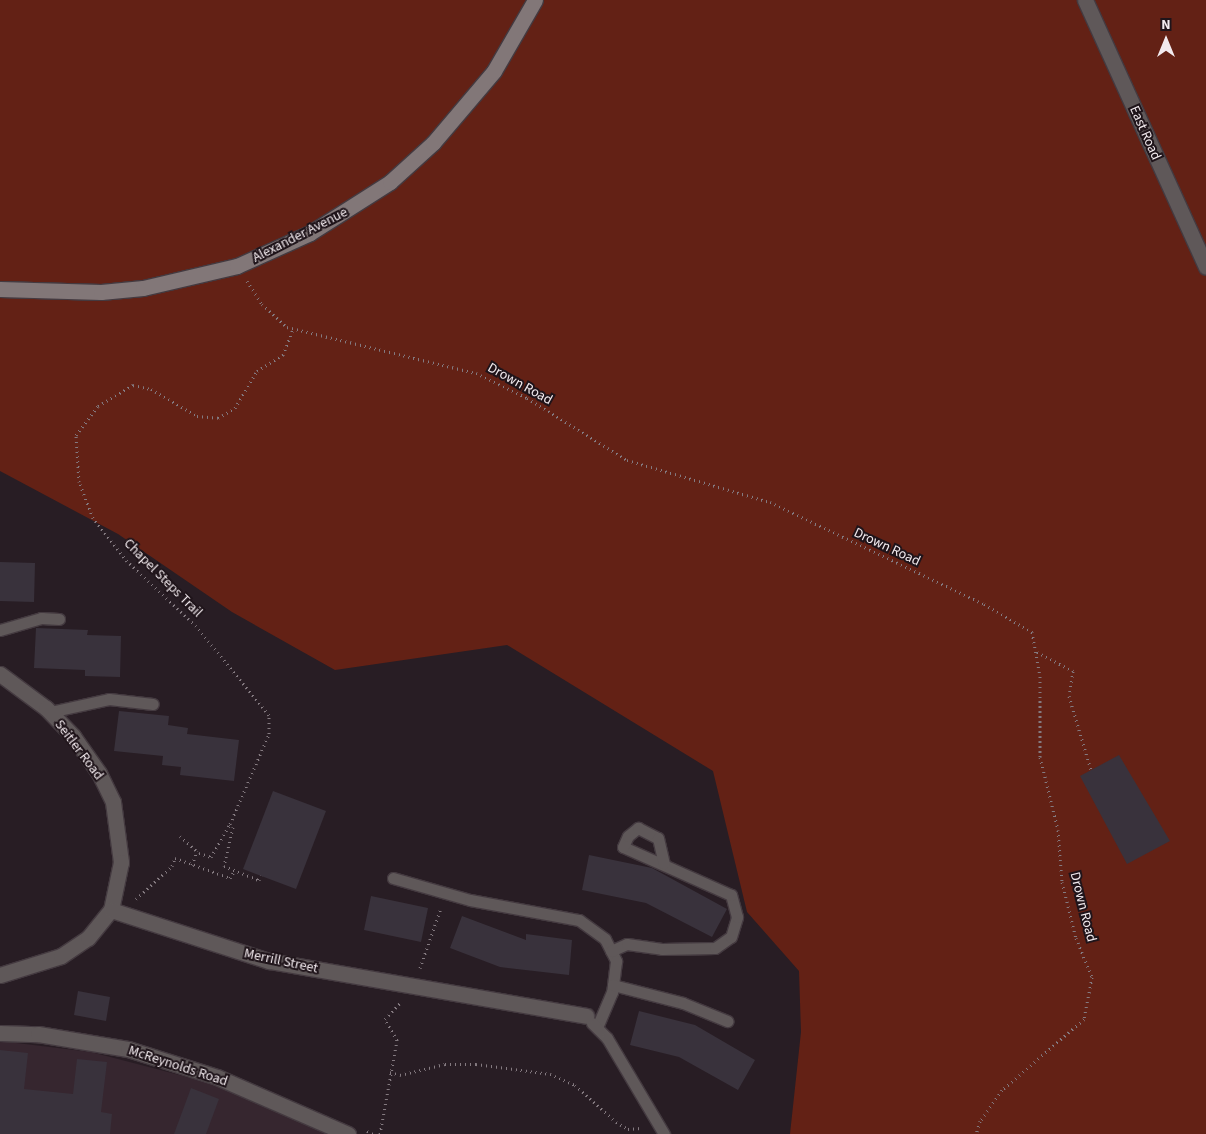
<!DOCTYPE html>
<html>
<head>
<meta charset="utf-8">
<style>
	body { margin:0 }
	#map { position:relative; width:1206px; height:1134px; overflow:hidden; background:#281d24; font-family:"Source Sans 3",sans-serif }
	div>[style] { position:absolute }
	.built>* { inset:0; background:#36262f }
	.green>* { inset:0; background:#632115 }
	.building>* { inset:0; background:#39323c }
	.path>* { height:3px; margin-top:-1.5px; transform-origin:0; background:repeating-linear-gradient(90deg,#847a80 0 1px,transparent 0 5px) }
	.roads { filter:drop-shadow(1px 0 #443a40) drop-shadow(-1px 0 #443a40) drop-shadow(0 1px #443a40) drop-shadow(0 -1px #443a40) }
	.lane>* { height:11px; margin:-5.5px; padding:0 5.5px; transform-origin:5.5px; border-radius:5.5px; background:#5f5859 }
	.street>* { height:15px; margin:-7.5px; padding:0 7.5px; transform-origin:7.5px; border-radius:7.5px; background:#5f5859 }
	.secondary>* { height:15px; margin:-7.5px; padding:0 7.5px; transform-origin:7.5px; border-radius:7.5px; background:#827778 }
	span { translate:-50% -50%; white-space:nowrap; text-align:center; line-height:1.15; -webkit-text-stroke:4px #1f141a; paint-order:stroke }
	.street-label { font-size:14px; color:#f2eaee }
	.north { position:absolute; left:1141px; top:15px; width:50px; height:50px; -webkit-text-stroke:4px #1f141a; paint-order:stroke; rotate:0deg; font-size:14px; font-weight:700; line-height:20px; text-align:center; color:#f2eaee }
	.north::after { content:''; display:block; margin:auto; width:18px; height:22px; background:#f2eaee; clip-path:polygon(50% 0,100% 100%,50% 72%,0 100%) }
</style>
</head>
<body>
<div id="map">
	<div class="built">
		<i style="clip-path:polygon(0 1041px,91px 1052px,214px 1084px,330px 1134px,0 1134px)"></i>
	</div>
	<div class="green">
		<i style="clip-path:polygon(0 0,1206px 0,1206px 1134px,790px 1134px,801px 1032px,799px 971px,747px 912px,713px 771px,507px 645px,335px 670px,232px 612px,118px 534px,0 471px)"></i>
	</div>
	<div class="building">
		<i style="clip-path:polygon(0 562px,35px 563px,34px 602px,0 601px)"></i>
		<i style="clip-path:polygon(36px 628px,88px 630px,87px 635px,121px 636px,120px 677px,85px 676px,85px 670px,34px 668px)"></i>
		<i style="clip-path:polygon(119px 711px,169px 716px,168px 725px,188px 728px,187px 734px,239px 740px,234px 781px,180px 775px,181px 767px,162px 765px,163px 756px,114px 751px)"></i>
		<i style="clip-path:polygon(1119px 755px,1170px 841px,1127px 864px,1080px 776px)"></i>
		<i style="clip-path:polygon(273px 791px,326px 811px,296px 889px,243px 869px)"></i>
		<i style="clip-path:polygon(589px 855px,652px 868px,727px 909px,712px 937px,646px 903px,582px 890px)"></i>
		<i style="clip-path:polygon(371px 896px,428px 908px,421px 942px,364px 930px)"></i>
		<i style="clip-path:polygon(462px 916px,526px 940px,526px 934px,572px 940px,569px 975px,500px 967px,450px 948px)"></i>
		<i style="clip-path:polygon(78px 991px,110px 997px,106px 1021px,74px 1015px)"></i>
		<i style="clip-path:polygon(639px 1011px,695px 1025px,755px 1060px,738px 1090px,679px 1057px,630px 1045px)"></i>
		<i style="clip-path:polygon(0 1050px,28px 1053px,24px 1089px,73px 1094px,77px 1059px,107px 1062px,101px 1112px,112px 1114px,110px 1134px,0 1134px)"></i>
		<i style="clip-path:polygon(191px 1088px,219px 1099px,206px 1134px,174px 1134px)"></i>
	</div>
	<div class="path">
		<i style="left:247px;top:281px;width:27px;rotate:57deg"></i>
		<i style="left:262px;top:304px;width:34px;rotate:43deg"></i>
		<i style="left:287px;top:327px;width:195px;rotate:13.7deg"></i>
		<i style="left:476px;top:373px;width:57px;rotate:26.1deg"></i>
		<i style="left:527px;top:398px;width:118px;rotate:31.8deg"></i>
		<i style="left:627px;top:460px;width:149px;rotate:16.4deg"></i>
		<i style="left:770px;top:502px;width:237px;rotate:25.5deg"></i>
		<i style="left:984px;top:604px;width:56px;rotate:30.3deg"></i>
		<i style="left:1032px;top:632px;width:45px;rotate:79.7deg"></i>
		<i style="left:1040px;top:676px;width:81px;rotate:90deg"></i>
		<i style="left:1040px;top:757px;width:75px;rotate:76.1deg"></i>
		<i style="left:1058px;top:830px;width:52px;rotate:85.6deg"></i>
		<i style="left:1062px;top:882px;width:58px;rotate:76deg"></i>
		<i style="left:1076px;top:938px;width:42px;rotate:67.7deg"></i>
		<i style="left:1092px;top:977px;width:43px;rotate:100.8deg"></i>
		<i style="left:1084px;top:1019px;width:108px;rotate:139.1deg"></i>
		<i style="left:1002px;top:1090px;width:38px;rotate:125deg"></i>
		<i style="left:980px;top:1121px;width:14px;rotate:107deg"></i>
		<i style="left:1037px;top:652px;width:41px;rotate:27.8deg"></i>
		<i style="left:1073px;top:671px;width:25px;rotate:99deg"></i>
		<i style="left:1069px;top:696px;width:77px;rotate:73.4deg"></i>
		<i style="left:230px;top:824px;width:98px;rotate:-66.6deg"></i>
		<i style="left:269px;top:734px;width:19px;rotate:-90deg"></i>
		<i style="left:269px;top:715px;width:115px;rotate:-129.4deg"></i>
		<i style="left:196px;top:626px;width:95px;rotate:-136.7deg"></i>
		<i style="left:127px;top:561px;width:55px;rotate:-128.3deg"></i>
		<i style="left:93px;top:518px;width:39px;rotate:-111deg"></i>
		<i style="left:79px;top:482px;width:47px;rotate:-93.7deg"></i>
		<i style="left:76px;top:435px;width:36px;rotate:-53deg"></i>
		<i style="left:98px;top:406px;width:41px;rotate:-31deg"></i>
		<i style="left:133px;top:385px;width:18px;rotate:13deg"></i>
		<i style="left:151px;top:389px;width:53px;rotate:30.4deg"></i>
		<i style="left:197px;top:416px;width:21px;rotate:5deg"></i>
		<i style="left:218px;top:418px;width:20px;rotate:-30deg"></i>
		<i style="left:235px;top:408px;width:43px;rotate:-59.3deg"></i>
		<i style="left:257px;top:371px;width:31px;rotate:-32deg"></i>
		<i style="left:283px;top:355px;width:28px;rotate:-69deg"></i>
		<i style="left:180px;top:836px;width:25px;rotate:42deg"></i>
		<i style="left:199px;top:853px;width:13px;rotate:18deg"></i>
		<i style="left:211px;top:857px;width:38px;rotate:-60deg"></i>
		<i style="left:230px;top:824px;width:4px;rotate:45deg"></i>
		<i style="left:233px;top:827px;width:40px;rotate:103deg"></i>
		<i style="left:224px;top:866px;width:38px;rotate:22deg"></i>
		<i style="left:259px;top:880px;width:5px;rotate:-68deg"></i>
		<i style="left:192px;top:865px;width:15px;rotate:-70deg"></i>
		<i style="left:136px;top:899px;width:49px;rotate:-42.5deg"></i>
		<i style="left:172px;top:866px;width:9px;rotate:-69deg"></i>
		<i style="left:175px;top:858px;width:59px;rotate:20deg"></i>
		<i style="left:230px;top:878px;width:9px;rotate:-58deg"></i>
		<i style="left:420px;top:968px;width:64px;rotate:-70.7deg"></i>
		<i style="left:390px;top:1072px;width:10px;rotate:17deg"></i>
		<i style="left:400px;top:1075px;width:46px;rotate:-13.7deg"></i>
		<i style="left:445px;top:1064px;width:31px"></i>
		<i style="left:476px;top:1064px;width:75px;rotate:7.7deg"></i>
		<i style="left:550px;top:1074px;width:27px;rotate:24deg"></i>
		<i style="left:575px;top:1085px;width:55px;rotate:42.1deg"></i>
		<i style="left:616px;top:1122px;width:14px;rotate:30deg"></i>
		<i style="left:628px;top:1129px;width:13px;rotate:-4deg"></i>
		<i style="left:367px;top:1131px;width:7px;rotate:27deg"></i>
		<i style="left:380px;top:1134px;width:96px;rotate:-79.7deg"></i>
		<i style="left:397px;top:1040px;width:24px;rotate:-120deg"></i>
		<i style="left:385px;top:1019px;width:22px;rotate:-47deg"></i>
	</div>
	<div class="roads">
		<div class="lane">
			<i style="left:0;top:630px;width:43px;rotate:-16.3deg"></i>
			<i style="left:41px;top:618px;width:18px;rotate:3deg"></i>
			<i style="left:50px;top:712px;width:60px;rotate:-12.4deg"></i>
			<i style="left:109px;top:699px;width:44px;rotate:6.5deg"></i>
			<i style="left:393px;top:878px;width:80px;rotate:15.9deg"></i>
			<i style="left:470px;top:900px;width:111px;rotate:10.4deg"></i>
			<i style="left:579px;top:920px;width:32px;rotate:36deg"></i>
			<i style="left:605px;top:939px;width:25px;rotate:63deg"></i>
			<i style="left:616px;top:961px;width:31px;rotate:97deg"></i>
			<i style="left:612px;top:992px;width:38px;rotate:113deg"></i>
			<i style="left:611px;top:951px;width:17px;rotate:-24deg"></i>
			<i style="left:627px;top:944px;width:35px;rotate:8deg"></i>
			<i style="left:662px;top:949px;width:53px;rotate:-1.1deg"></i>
			<i style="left:715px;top:948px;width:19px;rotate:-35deg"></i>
			<i style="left:731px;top:937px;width:21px;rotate:-73deg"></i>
			<i style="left:737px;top:917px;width:23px;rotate:-105deg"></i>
			<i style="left:731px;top:895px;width:118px;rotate:-156deg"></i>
			<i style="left:623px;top:847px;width:12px;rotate:-66deg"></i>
			<i style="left:628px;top:836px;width:13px;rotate:-39deg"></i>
			<i style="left:638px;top:828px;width:22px;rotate:27deg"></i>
			<i style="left:658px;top:838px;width:26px;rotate:77deg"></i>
			<i style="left:613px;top:985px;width:72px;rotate:14.4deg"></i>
			<i style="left:683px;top:1003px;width:48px;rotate:22.2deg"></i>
			<i style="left:592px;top:1023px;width:21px;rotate:45deg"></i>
			<i style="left:607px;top:1038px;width:112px;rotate:59.3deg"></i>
		</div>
		<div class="street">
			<i style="left:1085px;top:0;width:293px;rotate:65.6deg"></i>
			<i style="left:0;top:674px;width:57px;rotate:36.5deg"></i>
			<i style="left:46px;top:708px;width:39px;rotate:46deg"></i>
			<i style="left:73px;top:736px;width:45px;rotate:54.9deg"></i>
			<i style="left:99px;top:773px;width:32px;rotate:64deg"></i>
			<i style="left:113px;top:802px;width:61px;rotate:82.4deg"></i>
			<i style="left:121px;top:862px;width:49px;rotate:101.8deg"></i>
			<i style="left:0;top:975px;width:64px;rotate:-17.3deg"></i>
			<i style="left:61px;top:956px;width:32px;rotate:-34deg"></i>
			<i style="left:88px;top:938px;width:36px;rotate:-51deg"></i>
			<i style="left:111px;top:910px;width:166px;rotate:17.9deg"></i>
			<i style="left:269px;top:961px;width:322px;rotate:9.8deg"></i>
			<i style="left:0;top:1033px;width:38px;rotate:2deg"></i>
			<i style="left:38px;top:1034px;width:91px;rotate:9.5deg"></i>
			<i style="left:128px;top:1049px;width:93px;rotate:17.5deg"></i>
			<i style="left:217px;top:1077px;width:143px;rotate:23.5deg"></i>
		</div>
		<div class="secondary">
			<i style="left:0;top:289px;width:101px;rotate:1.7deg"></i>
			<i style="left:101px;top:292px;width:42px;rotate:-5.4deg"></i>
			<i style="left:143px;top:288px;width:97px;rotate:-13.2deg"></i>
			<i style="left:237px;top:266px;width:80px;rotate:-24.3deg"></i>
			<i style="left:310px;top:233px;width:95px;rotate:-32.5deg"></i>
			<i style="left:390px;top:182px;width:58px;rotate:-42.2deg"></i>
			<i style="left:433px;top:143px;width:94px;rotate:-49.7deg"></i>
			<i style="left:494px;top:71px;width:82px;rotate:-60deg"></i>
		</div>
	</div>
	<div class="street-label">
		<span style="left:1145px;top:133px;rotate:66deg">East Road</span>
		<span style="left:300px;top:235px;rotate:-27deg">Alexander Avenue</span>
		<span style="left:520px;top:384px;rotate:29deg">Drown Road</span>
		<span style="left:887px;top:547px;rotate:25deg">Drown Road</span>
		<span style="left:163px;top:578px;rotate:45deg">Chapel Steps Trail</span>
		<span style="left:79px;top:750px;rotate:53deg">Seitler Road</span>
		<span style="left:1083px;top:907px;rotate:76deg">Drown Road</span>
		<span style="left:281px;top:961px;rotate:12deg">Merrill Street</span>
		<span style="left:178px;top:1066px;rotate:18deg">McReynolds Road</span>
	</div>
	<div class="north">N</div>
</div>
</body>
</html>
